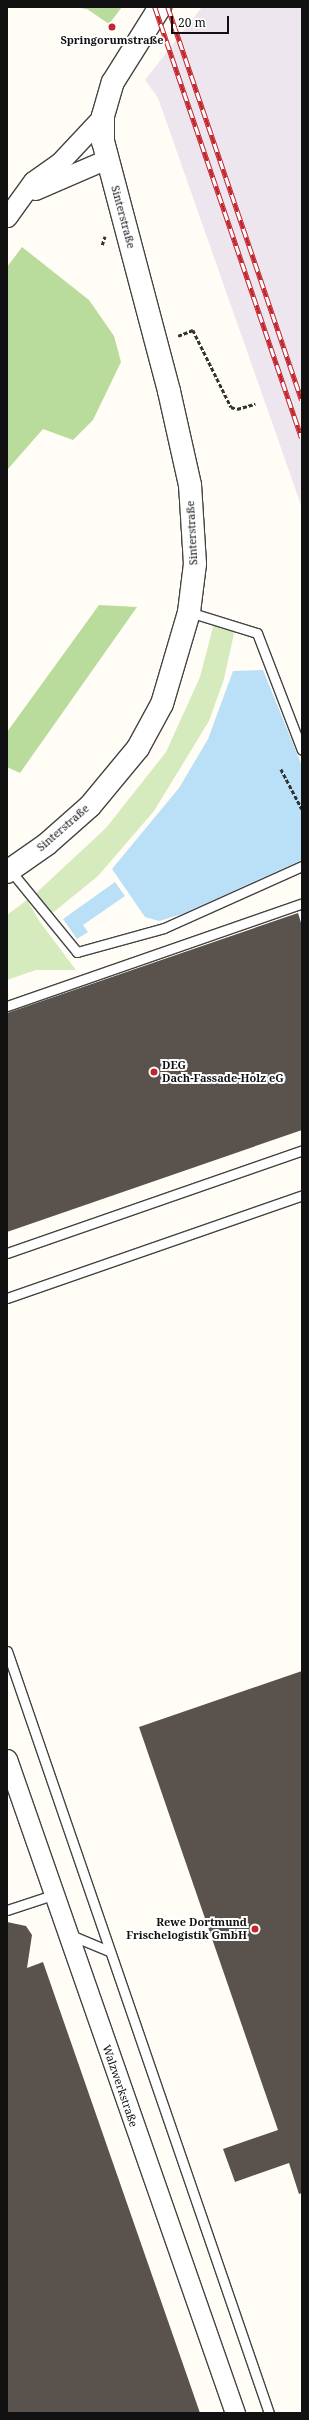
<!DOCTYPE html>
<html>
<head>
<meta charset="utf-8">
<style>
	body { margin:0 }
	#map { position:relative; width:309px; height:2420px; overflow:hidden; background:#fffdf5; font-family:"Noto Serif",serif }
	div>[style] { position:absolute }
	.industrial>* { inset:0; background:#eee6ef }
	.green>* { inset:0; background:#d5ebbd }
	.forest>* { inset:0; background:#b9dc9c }
	.water>* { inset:0; background:#b9e0f7 }
	.building>* { inset:0; background:#5a524d }
	.path>* { height:2.5px; margin-top:-1.25px; transform-origin:0; background:repeating-linear-gradient(90deg,#333 0 4px,transparent 0 6px) }
	.roads { filter:drop-shadow(1px 0 #444) drop-shadow(-1px 0 #444) drop-shadow(0 1px #444) drop-shadow(0 -1px #444) }
	.service>* { height:9px; margin:-4.5px; padding:0 4.5px; transform-origin:4.5px; border-radius:4.5px; background:#fff }
	.minor>* { height:19px; margin:-9.5px; padding:0 9.5px; transform-origin:9.5px; border-radius:9.5px; background:#fff }
	.tertiary>* { height:22px; margin:-11px; padding:0 11px; transform-origin:11px; border-radius:11px; background:#fff }
	.rail>* { height:4.5px; margin-top:-2.25px; transform-origin:0; background:repeating-linear-gradient(90deg,#fff 0 9px,#c4262e 0 18px); box-sizing:border-box; border-block:1px solid #c4262e }
	.dots>* { width:11px; height:11px; translate:-50% -50%; box-sizing:border-box; border:2px solid #fff; border-radius:50% }
	span { translate:-50% -50%; white-space:nowrap; text-align:center; line-height:1.15; -webkit-text-stroke:4px #fff; paint-order:stroke }
	.poi-label { font-size:11px; color:#111; font-weight:700 }
	.left { translate:0 -50%; text-align:left }
	.right { translate:-100% -50%; text-align:right }
	.street-label { font-size:11px; color:#111 }
	.frame { position:absolute; inset:0; border:8px solid #111; pointer-events:none }
	.scale { position:absolute; left:171px; top:16px; width:58px; height:18px; box-sizing:border-box; border:2px solid #111; border-top:0; padding-left:5px; font-size:12px; line-height:14px; white-space:nowrap; color:#111; -webkit-text-stroke:3px #fff; paint-order:stroke }
</style>
</head>
<body>
<div id="map">
	<div class="industrial">
		<i style="clip-path:polygon(202px 7px,302px 7px,302px 508px,158px 98px,145px 80px)"></i>
	</div>
	<div class="green">
		<i style="clip-path:polygon(214px 623px,235px 629px,224px 679px,209px 721px,154px 811px,98px 876px,50px 915px,34px 895px,106px 828px,166px 752px,200px 677px)"></i>
		<i style="clip-path:polygon(27px 900px,40px 922px,76px 970px,36px 970px,7px 980px,7px 915px)"></i>
	</div>
	<div class="forest">
		<i style="clip-path:polygon(74px 7px,122px 7px,109px 24px,87px 9px)"></i>
		<i style="clip-path:polygon(22px 247px,89px 300px,114px 336px,121px 362px,93px 420px,73px 440px,43px 429px,7px 470px,7px 267px)"></i>
		<i style="clip-path:polygon(99px 605px,137px 607px,20px 773px,7px 767px,7px 732px)"></i>
	</div>
	<div class="water">
		<i style="clip-path:polygon(263px 670px,302px 766px,302px 860px,182px 914px,159px 921px,145px 917px,112px 869px,179px 788px,208px 739px,233px 671px)"></i>
		<i style="clip-path:polygon(115px 882px,125px 896px,83px 925px,88px 932px,77px 939px,63px 919px)"></i>
	</div>
	<div class="building">
		<i style="clip-path:polygon(298px 913px,302px 926px,302px 1130px,7px 1232px,7px 1013px)"></i>
		<i style="clip-path:polygon(302px 1671px,302px 2193px,299px 2194px,289px 2163px,235px 2182px,223px 2149px,278px 2130px,139px 1727px)"></i>
		<i style="clip-path:polygon(7px 1922px,26px 1926px,32px 1935px,27px 1968px,43px 1962px,200px 2413px,7px 2413px)"></i>
	</div>
	<div class="path">
		<i style="left:102px;top:245px;width:9px;rotate:-72deg"></i>
		<i style="left:178px;top:336px;width:16px;rotate:-22deg"></i>
		<i style="left:193px;top:330px;width:86px;rotate:63.7deg"></i>
		<i style="left:231px;top:407px;width:6px;rotate:18deg"></i>
		<i style="left:237px;top:409px;width:19px;rotate:-16deg"></i>
		<i style="left:281px;top:769px;width:45px;rotate:62.3deg"></i>
	</div>
	<div class="roads">
		<div class="service">
			<i style="left:189px;top:612px;width:71px;rotate:17.2deg"></i>
			<i style="left:257px;top:633px;width:125px;rotate:69deg"></i>
			<i style="left:10px;top:870px;width:106px;rotate:50.7deg"></i>
			<i style="left:77px;top:952px;width:90px;rotate:-15.4deg"></i>
			<i style="left:164px;top:928px;width:151px;rotate:-24.2deg"></i>
			<i style="left:7px;top:1006px;width:312px;rotate:-19.2deg"></i>
			<i style="left:7px;top:1253px;width:312px;rotate:-19.2deg"></i>
			<i style="left:7px;top:1298px;width:312px;rotate:-19.2deg"></i>
			<i style="left:7px;top:1651px;width:806px;rotate:71.03deg"></i>
			<i style="left:7px;top:1910px;width:48px;rotate:-18.1deg"></i>
			<i style="left:68px;top:1934px;width:44px;rotate:22.5deg"></i>
		</div>
		<div class="minor">
			<i style="left:35px;top:190px;width:78px;rotate:-23.3deg"></i>
			<i style="left:7px;top:217px;width:44px;rotate:-54.2deg"></i>
			<i style="left:33px;top:181px;width:32px;rotate:-35deg"></i>
			<i style="left:59px;top:163px;width:64px;rotate:-46.9deg"></i>
			<i style="left:7px;top:1759px;width:693px;rotate:70.78deg"></i>
		</div>
		<div class="tertiary">
			<i style="left:7px;top:872px;width:49px;rotate:-35deg"></i>
			<i style="left:47px;top:844px;width:57px;rotate:-41.5deg"></i>
			<i style="left:90px;top:806px;width:75px;rotate:-50.4deg"></i>
			<i style="left:138px;top:748px;width:50px;rotate:-61.4deg"></i>
			<i style="left:162px;top:704px;width:96px;rotate:-73.6deg"></i>
			<i style="left:189px;top:612px;width:48px;rotate:-82.9deg"></i>
			<i style="left:195px;top:564px;width:79px;rotate:-93.6deg"></i>
			<i style="left:190px;top:485px;width:96px;rotate:-102.6deg"></i>
			<i style="left:169px;top:391px;width:258px;rotate:-104.8deg"></i>
			<i style="left:103px;top:142px;width:26px;rotate:-90deg"></i>
			<i style="left:103px;top:116px;width:35px;rotate:-74deg"></i>
			<i style="left:113px;top:82px;width:89px;rotate:-57.9deg"></i>
		</div>
	</div>
	<div class="rail">
		<i style="left:155px;top:7px;width:455px;rotate:71.2deg"></i>
		<i style="left:168px;top:7px;width:415px;rotate:71.2deg"></i>
	</div>
	<div class="dots">
		<i style="left:112px;top:27px;background:#c4262e"></i>
		<i style="left:154px;top:1072px;background:#c4262e"></i>
		<i style="left:255px;top:1929px;background:#c4262e"></i>
	</div>
	<div class="poi-label">
		<span style="left:112px;top:40px">Springorumstraße</span>
		<span class="left" style="left:162px;top:1072px">DEG<br>Dach-Fassade-Holz eG</span>
		<span class="right" style="left:247px;top:1929px">Rewe Dortmund<br>Frischelogistik GmbH</span>
	</div>
	<div class="street-label">
		<span style="left:123px;top:217px;rotate:75deg">Sinterstraße</span>
		<span style="left:192px;top:533px;rotate:-93deg">Sinterstraße</span>
		<span style="left:63px;top:828px;rotate:-41deg">Sinterstraße</span>
		<span style="left:120px;top:2086px;rotate:71deg">Walzwerkstraße</span>
	</div>
	<div class="frame"></div>
	<div class="scale">20 m</div>
</div>
</body>
</html>
